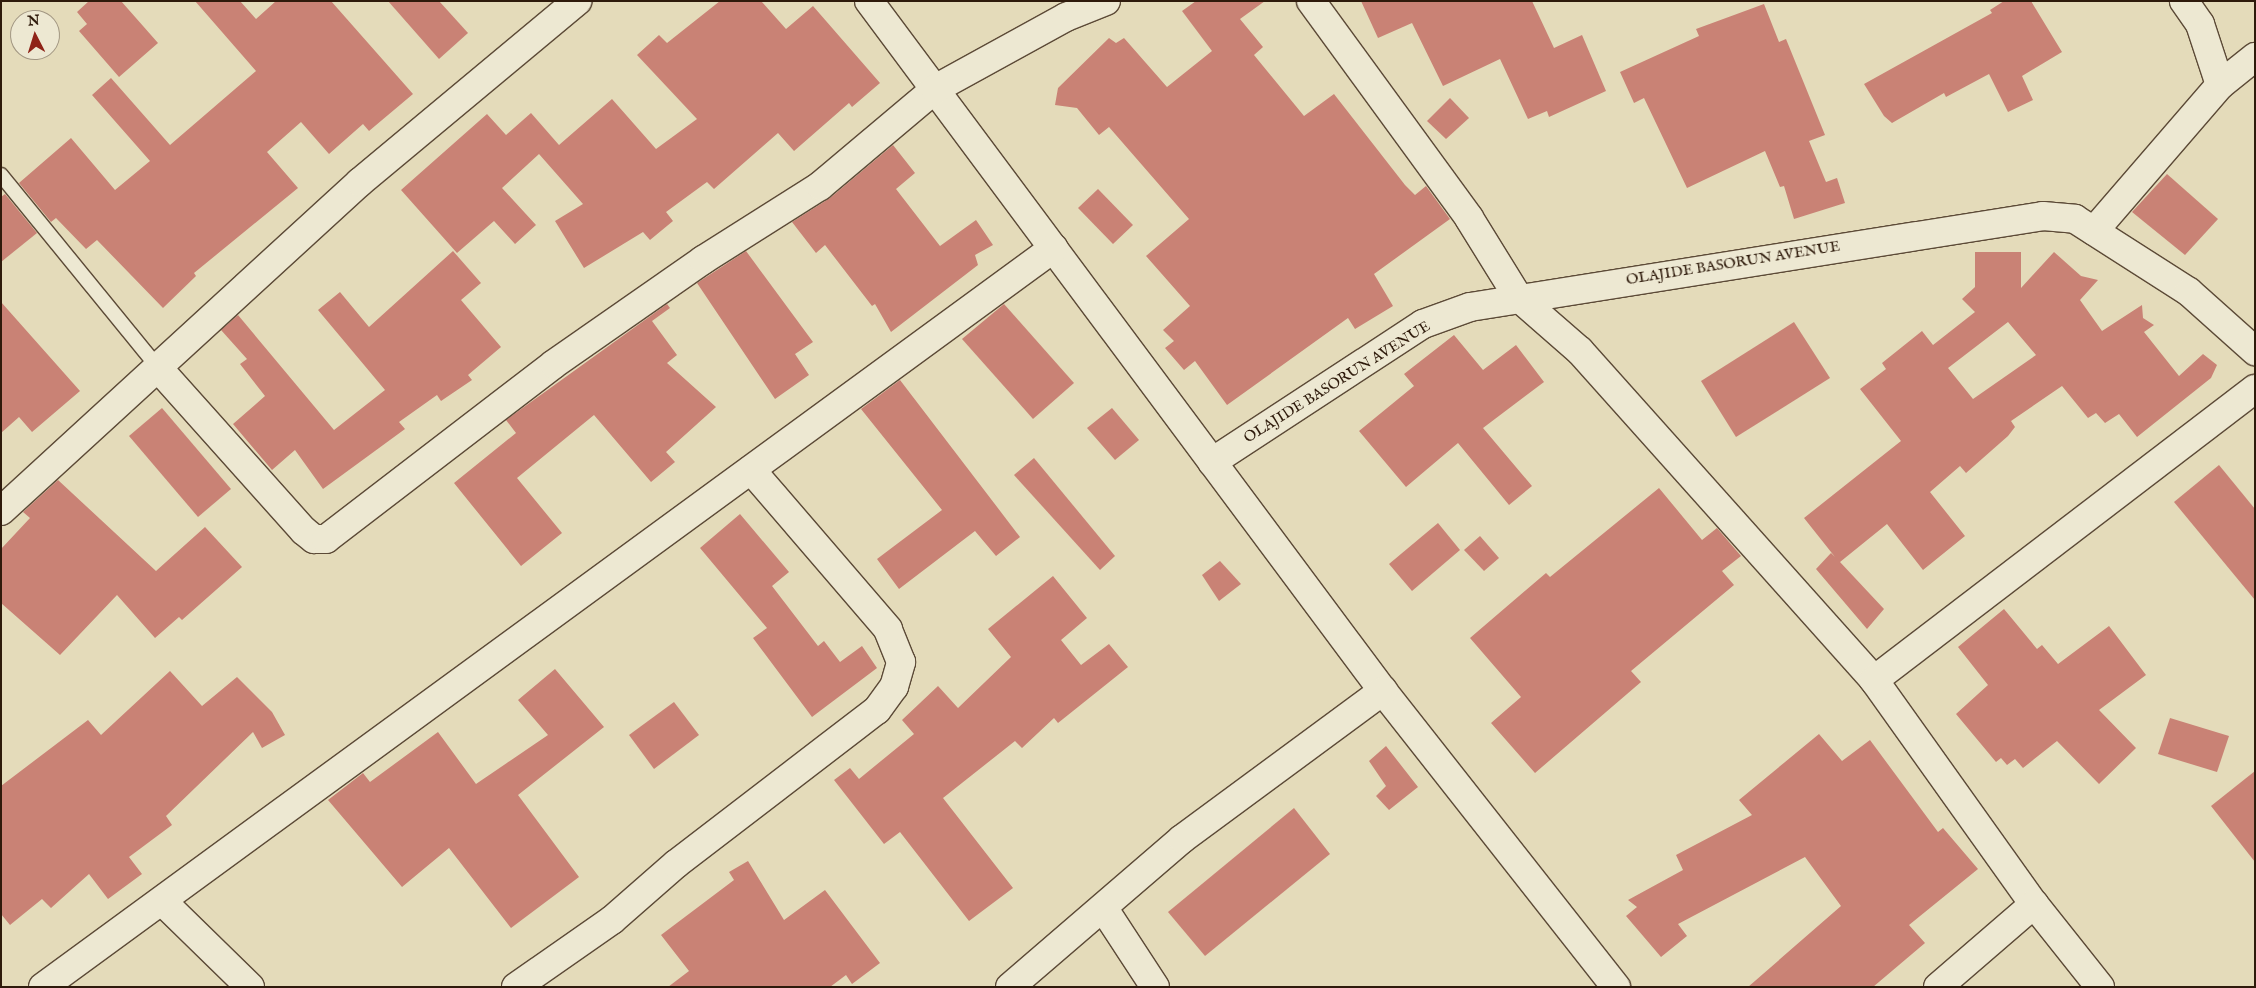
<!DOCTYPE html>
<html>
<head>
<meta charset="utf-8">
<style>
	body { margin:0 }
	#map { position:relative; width:2256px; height:988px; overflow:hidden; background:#e4dbba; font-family:"IM FELL English",serif }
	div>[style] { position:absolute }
	.building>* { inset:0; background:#c98275 }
	.roads { filter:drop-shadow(1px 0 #5c4a37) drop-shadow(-1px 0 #5c4a37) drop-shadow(0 1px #5c4a37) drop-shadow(0 -1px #5c4a37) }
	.lane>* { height:14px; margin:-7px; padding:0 7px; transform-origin:7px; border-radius:7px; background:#ede8d2 }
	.street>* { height:28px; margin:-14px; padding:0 14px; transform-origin:14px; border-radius:14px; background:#ede8d2 }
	span { translate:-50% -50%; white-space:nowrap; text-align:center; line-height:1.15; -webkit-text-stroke:4px #ede8d2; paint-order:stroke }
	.street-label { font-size:15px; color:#2e1a0b }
	.frame { position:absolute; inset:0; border:2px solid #2e1a0b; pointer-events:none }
	.north { position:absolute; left:10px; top:10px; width:50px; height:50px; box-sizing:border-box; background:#ede8d2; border:1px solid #a19682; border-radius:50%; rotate:355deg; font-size:14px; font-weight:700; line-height:20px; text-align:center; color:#2e1a0b }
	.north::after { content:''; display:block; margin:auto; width:18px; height:22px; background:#8f2418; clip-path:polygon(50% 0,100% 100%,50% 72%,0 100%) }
</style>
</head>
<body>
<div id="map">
	<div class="building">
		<i style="clip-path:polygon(89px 1px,121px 1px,158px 43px,119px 77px,79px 31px,87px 24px,77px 12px)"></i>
		<i style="clip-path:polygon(195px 1px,240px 1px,256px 19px,276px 1px,331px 1px,413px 94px,369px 131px,363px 124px,329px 154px,301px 122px,267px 152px,298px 188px,194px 273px,196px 276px,163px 308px,97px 240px,86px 249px,56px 218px,51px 222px,19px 183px,71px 138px,115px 190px,150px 161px,92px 95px,111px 78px,170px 145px,256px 71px)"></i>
		<i style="clip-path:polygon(388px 1px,439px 1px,468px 33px,439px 59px)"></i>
		<i style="clip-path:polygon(720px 1px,761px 1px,786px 29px,813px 6px,880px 83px,852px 107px,849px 103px,794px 151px,778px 133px,714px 189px,707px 182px,666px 212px,673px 221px,650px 240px,643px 232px,584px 268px,555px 221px,583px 204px,539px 154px,502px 188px,536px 225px,515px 244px,494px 221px,457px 253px,401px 190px,487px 114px,506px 135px,531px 113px,559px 145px,612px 99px,656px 149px,697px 119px,637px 55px,659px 35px,667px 43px)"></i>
		<i style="clip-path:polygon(1196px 1px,1265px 1px,1240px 19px,1263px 47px,1254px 55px,1304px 116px,1334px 94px,1405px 185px,1415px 195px,1426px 186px,1450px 219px,1374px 274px,1393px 306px,1355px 329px,1348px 318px,1227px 405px,1195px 361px,1184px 370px,1165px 348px,1174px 341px,1163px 330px,1190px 306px,1146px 256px,1189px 219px,1109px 127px,1099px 135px,1077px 108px,1055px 105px,1058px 88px,1109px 38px,1116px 43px,1124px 38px,1167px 87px,1212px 51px,1182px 11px)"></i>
		<i style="clip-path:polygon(1361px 1px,1532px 1px,1554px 48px,1582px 35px,1606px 91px,1549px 117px,1547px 111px,1528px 119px,1500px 59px,1443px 86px,1412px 23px,1378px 38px)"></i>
		<i style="clip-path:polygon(2004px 1px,2031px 1px,2062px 52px,2022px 76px,2033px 100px,2008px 112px,1989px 74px,1946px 97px,1944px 93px,1892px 123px,1884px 116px,1864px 84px,1992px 13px,1990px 10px)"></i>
		<i style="clip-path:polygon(1764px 4px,1779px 42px,1786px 39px,1825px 135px,1809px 141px,1826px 182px,1837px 178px,1845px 203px,1794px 219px,1784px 186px,1780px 187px,1765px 151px,1687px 188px,1644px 98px,1634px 103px,1620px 72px,1699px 36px,1696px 29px)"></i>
		<i style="clip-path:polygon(1450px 98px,1469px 118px,1446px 139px,1427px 121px)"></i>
		<i style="clip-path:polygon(893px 145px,915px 173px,896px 189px,940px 246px,976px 220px,993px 245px,975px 255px,978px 265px,891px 332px,875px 304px,872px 306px,825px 245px,816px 253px,792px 222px,830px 198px)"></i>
		<i style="clip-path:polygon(2167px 174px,2218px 219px,2185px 255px,2132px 212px)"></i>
		<i style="clip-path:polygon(1098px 189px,1133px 225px,1113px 244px,1078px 208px)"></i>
		<i style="clip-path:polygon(5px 194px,37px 233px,1px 262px,1px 197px)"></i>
		<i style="clip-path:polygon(453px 251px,481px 283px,461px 300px,501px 347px,468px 375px,472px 380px,441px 401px,437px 395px,399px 422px,405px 429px,323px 489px,295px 450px,272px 470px,233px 424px,265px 396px,240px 364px,247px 359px,221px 330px,238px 315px,334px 430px,385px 390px,318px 310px,340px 292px,369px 327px)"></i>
		<i style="clip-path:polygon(746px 251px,813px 342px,795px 354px,809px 375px,775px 399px,697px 283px)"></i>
		<i style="clip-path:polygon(evenodd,1975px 252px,2021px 252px,2021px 288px,2054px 252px,2081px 276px,2098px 280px,2080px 300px,2102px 331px,2142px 305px,2143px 318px,2154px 325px,2144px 332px,2179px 376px,2203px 354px,2217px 365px,2211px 378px,2137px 437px,2119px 414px,2105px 423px,2096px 413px,2088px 418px,2062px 386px,2011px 421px,2015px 427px,2008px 436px,1966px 473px,1960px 466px,1930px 492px,1965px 536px,1923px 570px,1887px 524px,1840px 562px,1884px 609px,1867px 629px,1816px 569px,1831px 553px,1835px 557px,1804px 518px,1901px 441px,1860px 389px,1886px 369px,1882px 363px,1922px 331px,1933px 345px,1975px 312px,1962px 299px,1975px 287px,1975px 252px,2008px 322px,2036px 355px,1973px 399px,1948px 368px,2008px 322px)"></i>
		<i style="clip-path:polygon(1px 302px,80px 391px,32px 432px,19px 417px,1px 433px)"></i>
		<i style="clip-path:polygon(667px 304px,670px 308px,652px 321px,677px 355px,667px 363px,716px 407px,666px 452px,675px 462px,651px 482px,594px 415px,517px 478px,562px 533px,521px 566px,454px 483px,516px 433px,506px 420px)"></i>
		<i style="clip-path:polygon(1004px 304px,1074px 383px,1033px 419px,962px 339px)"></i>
		<i style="clip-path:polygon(1794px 322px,1830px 378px,1736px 437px,1701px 381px)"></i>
		<i style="clip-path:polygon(1454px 335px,1483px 370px,1516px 345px,1544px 382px,1483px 428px,1532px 486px,1509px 505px,1458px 443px,1406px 487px,1359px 431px,1414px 386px,1404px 374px)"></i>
		<i style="clip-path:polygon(900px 380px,1020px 537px,996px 556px,975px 531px,899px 589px,877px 559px,942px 510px,861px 409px)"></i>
		<i style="clip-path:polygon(162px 408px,231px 489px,198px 517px,129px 436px)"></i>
		<i style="clip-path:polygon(1112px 408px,1139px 440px,1115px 460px,1087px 428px)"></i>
		<i style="clip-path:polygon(1034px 458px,1115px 556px,1100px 570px,1014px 475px)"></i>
		<i style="clip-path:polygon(2219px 465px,2255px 509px,2255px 600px,2174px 502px)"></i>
		<i style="clip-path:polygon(58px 480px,156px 571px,205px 527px,242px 567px,182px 620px,179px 617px,155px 638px,117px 595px,60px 655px,1px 603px,1px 549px,30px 518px,23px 512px)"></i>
		<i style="clip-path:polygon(1659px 488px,1702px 540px,1717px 528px,1741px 556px,1722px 571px,1734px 585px,1631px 671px,1641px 682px,1535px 773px,1491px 723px,1521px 697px,1470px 638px,1546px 573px,1550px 577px)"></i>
		<i style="clip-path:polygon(740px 514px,789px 572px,772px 586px,818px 646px,824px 641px,840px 662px,862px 646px,877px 668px,812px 717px,753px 638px,767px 628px,700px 548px)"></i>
		<i style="clip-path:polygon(1438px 523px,1460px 550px,1412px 591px,1389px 564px)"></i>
		<i style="clip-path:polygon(1480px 536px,1499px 558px,1484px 571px,1464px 550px)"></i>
		<i style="clip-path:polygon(1220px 561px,1241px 584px,1219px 601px,1202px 575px)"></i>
		<i style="clip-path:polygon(1053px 576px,1087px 618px,1061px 640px,1081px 665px,1109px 644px,1128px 667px,1058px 723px,1054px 718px,1022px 748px,1015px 741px,943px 798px,1013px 888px,969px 921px,900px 832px,884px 844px,834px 780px,850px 768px,859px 779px,914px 734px,902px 720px,938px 686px,958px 708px,1011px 657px,988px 629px)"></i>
		<i style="clip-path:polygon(2004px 609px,2037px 649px,2042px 645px,2058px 664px,2109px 626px,2146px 675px,2099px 710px,2136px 748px,2099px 784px,2057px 741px,2023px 768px,2015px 759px,2007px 765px,2001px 758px,1996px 762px,1956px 714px,1988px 685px,1958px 647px)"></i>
		<i style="clip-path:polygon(555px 669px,604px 727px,518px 795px,579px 877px,511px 928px,449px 848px,402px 887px,328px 800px,363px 773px,370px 782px,438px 732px,476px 784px,548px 735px,518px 700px)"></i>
		<i style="clip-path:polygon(170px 671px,202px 706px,237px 677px,272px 712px,285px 735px,262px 748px,253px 732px,166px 816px,172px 825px,129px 857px,142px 874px,108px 899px,89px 874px,51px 908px,42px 899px,10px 925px,1px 914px,1px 786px,88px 720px,101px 735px)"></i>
		<i style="clip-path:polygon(674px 702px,699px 735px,654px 769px,629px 735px)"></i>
		<i style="clip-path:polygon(2170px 718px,2229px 736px,2217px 772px,2158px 754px)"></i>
		<i style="clip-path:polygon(1819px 734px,1842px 761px,1870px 740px,1938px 832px,1943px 828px,1978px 869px,1909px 925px,1925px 943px,1873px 987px,1748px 987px,1841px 906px,1805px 857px,1678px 924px,1687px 936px,1661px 957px,1626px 916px,1637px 907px,1628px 900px,1683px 870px,1676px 855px,1752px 815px,1739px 800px)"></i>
		<i style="clip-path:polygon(1386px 746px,1418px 787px,1389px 810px,1376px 796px,1386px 786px,1369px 761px)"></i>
		<i style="clip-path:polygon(2255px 771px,2255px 862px,2211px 806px)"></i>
		<i style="clip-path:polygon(1294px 808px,1330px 854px,1205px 956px,1168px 912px)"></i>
		<i style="clip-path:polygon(748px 861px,784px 920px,825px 890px,880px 963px,852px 984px,846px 975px,830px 987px,668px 987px,689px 971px,661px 935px,734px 880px,729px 872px)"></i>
	</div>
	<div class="roads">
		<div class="lane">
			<i style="left:1px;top:175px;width:250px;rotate:50.8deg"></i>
		</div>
		<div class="street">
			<i style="left:869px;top:1px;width:860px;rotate:53.32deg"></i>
			<i style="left:1383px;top:691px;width:377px;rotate:51.8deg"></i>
			<i style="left:1311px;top:1px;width:268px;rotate:53.9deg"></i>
			<i style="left:1469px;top:218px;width:93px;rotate:58.2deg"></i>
			<i style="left:1518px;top:297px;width:82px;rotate:41.1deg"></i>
			<i style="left:1580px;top:351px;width:441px;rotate:48.2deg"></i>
			<i style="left:1874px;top:680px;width:275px;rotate:54.5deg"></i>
			<i style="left:2034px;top:904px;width:106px;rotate:51.5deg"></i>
			<i style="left:2220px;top:85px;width:45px;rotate:-38.7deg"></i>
			<i style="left:2094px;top:231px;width:193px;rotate:-49.2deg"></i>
			<i style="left:2220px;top:85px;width:64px;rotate:-108.2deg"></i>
			<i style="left:2200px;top:24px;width:28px;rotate:-125deg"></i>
			<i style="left:159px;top:369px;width:217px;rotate:48.2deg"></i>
			<i style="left:304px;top:531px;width:13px;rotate:39deg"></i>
			<i style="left:314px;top:539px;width:12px"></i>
			<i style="left:326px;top:539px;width:287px;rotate:-37.5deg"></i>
			<i style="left:554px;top:364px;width:182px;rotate:-34.9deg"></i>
			<i style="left:703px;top:260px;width:138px;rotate:-32.3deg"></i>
			<i style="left:820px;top:186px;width:150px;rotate:-40.1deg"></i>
			<i style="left:935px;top:89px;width:149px;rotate:-28.8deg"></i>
			<i style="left:1066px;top:17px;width:43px;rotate:-21.8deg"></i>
			<i style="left:1212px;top:462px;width:252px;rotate:-33.2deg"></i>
			<i style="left:1423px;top:324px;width:50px;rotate:-19.9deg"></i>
			<i style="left:1470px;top:307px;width:580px;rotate:-9.02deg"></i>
			<i style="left:2043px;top:216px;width:32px;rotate:5deg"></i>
			<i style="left:2075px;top:219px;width:135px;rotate:32.6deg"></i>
			<i style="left:2189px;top:292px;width:89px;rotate:41.8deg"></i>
			<i style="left:1px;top:511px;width:487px;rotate:-42.5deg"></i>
			<i style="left:360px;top:182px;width:283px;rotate:-39.8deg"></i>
			<i style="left:1874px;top:680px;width:479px;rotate:-37.4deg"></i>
			<i style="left:162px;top:901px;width:123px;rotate:44.3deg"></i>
			<i style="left:1104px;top:909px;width:93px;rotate:56.8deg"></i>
			<i style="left:43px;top:987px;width:1252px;rotate:-36.17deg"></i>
			<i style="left:516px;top:987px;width:117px;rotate:-34.9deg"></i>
			<i style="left:612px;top:920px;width:85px;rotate:-41.2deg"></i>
			<i style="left:676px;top:864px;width:253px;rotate:-37.5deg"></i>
			<i style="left:877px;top:710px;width:29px;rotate:-54deg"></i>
			<i style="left:894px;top:687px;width:26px;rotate:-74deg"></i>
			<i style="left:901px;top:662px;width:35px;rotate:-112deg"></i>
			<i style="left:888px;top:629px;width:210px;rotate:-130.7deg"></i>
			<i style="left:1010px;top:987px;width:227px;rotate:-40.7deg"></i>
			<i style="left:1182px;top:839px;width:250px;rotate:-36.4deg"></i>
			<i style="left:1938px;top:987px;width:127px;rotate:-40.8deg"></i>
		</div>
	</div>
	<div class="street-label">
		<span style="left:1733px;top:263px;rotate:-9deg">OLAJIDE BASORUN AVENUE</span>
		<span style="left:1337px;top:382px;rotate:-32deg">OLAJIDE BASORUN AVENUE</span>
	</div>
	<div class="frame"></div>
	<div class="north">N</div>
</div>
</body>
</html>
